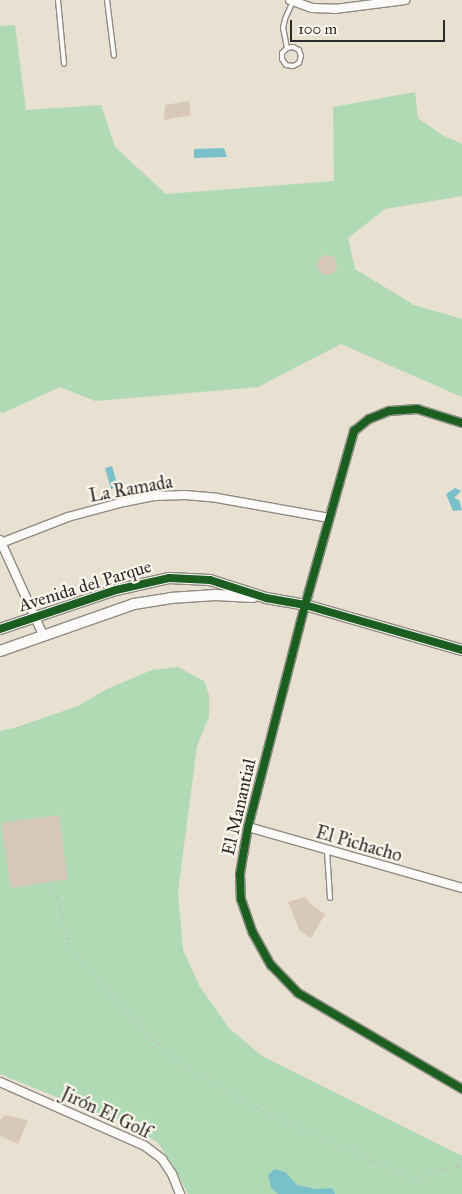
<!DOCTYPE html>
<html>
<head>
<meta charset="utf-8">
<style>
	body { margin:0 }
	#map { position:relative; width:462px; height:1194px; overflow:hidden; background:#e8e0d1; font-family:"IM FELL Great Primer",serif }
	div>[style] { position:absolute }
	.green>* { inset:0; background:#afdab3 }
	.water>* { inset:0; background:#79c0cb }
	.building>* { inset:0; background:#d8c8b8 }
	.round { border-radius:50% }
	.path>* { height:2px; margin-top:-1px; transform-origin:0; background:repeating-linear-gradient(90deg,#bdbbb9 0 1px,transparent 0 5px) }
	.roads { filter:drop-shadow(1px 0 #8f8b84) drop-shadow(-1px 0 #8f8b84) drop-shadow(0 1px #8f8b84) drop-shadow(0 -1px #8f8b84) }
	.service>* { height:4px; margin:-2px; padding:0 2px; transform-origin:2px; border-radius:2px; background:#fcfaf8 }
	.minor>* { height:8px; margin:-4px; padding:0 4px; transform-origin:4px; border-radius:4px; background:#fcfaf8 }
	.tertiary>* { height:10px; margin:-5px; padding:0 5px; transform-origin:5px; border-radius:5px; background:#fcfaf8 }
	.cycleway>* { height:8px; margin:-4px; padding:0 4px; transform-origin:4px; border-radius:4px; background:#1b5e20 }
	span { translate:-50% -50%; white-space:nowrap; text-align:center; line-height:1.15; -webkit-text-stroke:4.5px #fbf7ec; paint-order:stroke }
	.street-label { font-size:18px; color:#2b2b2b }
	.scale { position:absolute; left:290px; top:20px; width:155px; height:22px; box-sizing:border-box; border:2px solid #2b2b2b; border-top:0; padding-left:6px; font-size:15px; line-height:18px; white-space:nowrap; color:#2b2b2b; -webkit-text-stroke:4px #fbf7ec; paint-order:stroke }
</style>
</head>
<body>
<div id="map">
	<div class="green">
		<i style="clip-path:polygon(15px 25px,26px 110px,101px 105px,115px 147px,166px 194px,334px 181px,333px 107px,415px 92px,418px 118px,442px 135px,462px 144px,462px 196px,385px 209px,348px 238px,355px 269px,414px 305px,462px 319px,462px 397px,341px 344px,258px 387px,95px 401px,60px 387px,3px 413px,0 412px,0 26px)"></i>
		<i style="clip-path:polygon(178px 667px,204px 681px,209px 695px,209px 717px,197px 746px,178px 892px,183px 950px,200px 987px,229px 1028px,262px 1056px,462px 1156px,462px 1194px,188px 1194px,172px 1163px,157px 1142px,135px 1129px,0 1074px,0 731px,17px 727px,78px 706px,107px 689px,152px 670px)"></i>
	</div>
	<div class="water">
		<i style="clip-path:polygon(224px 148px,227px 157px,194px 158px,194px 149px)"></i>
		<i style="clip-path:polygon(112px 466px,118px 487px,111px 489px,105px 468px)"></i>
		<i style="clip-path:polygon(455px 488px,461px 491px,454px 498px,459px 500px,462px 510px,453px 511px,446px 494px)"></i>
		<i style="clip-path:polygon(275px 1169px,285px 1172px,297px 1185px,316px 1189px,332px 1188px,335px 1194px,278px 1194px,271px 1187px,268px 1175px)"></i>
	</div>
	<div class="building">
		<i style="clip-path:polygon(189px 101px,191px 115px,164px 120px,165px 105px)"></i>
		<i class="round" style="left:317px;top:255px;width:20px;height:20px"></i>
		<i style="clip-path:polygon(59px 815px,68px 879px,11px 888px,1px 823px)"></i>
		<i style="clip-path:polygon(305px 897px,313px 906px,325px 914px,311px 938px,300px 931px,288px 902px)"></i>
		<i style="clip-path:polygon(5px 1115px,28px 1120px,18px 1144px,0 1136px,0 1120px)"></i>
	</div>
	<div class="path">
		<i style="left:52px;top:888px;width:13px;rotate:61deg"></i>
		<i style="left:58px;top:899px;width:51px;rotate:77.6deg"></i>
		<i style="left:69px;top:949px;width:132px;rotate:46.8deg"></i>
		<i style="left:159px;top:1045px;width:41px;rotate:38deg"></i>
		<i style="left:191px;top:1070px;width:76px;rotate:29.9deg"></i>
		<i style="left:257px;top:1108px;width:159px;rotate:24.5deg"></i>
		<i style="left:402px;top:1174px;width:19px;rotate:16deg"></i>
		<i style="left:420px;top:1179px;width:9px;rotate:-41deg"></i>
		<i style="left:427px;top:1173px;width:31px;rotate:-11deg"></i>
		<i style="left:457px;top:1167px;width:5px;rotate:11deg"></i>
	</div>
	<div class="roads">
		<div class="service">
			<i style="left:58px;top:0;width:64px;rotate:84.6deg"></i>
			<i style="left:107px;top:0;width:56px;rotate:82.9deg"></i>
			<i style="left:287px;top:48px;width:6px;rotate:-9deg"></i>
			<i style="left:293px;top:47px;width:7px;rotate:27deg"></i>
			<i style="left:299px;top:50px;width:6px;rotate:72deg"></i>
			<i style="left:301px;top:56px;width:7px;rotate:106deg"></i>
			<i style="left:299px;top:63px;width:7px;rotate:153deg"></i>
			<i style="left:293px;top:66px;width:7px;rotate:-172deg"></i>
			<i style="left:286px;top:65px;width:7px;rotate:-124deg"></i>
			<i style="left:282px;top:59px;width:6px;rotate:-90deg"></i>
			<i style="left:282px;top:53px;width:7px;rotate:-45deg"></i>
			<i style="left:287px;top:48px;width:20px;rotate:-101deg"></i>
			<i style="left:283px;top:28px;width:9px;rotate:-77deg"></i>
			<i style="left:285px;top:19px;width:20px;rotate:-66deg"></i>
			<i style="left:327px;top:851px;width:47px;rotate:86.3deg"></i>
		</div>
		<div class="minor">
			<i style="left:290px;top:0;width:23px;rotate:20deg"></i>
			<i style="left:312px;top:8px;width:23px;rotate:2deg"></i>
			<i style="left:335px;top:9px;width:71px;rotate:-7.3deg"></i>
			<i style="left:462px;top:423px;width:47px;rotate:-162.7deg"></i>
			<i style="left:417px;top:409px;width:28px;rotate:176deg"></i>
			<i style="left:389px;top:411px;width:22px;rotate:158deg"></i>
			<i style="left:369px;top:419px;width:19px;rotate:141deg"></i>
			<i style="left:354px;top:431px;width:181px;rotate:105.7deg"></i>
			<i style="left:305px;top:605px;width:229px;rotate:104.4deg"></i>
			<i style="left:248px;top:827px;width:48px;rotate:99.7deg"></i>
			<i style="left:240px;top:874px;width:25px;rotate:88deg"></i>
			<i style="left:241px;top:899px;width:36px;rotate:71deg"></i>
			<i style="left:253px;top:933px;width:37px;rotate:61deg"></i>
			<i style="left:271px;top:965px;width:39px;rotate:46deg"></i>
			<i style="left:298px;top:993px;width:190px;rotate:30.3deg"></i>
			<i style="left:0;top:540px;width:104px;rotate:65.6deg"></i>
			<i style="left:1px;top:543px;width:72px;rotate:-21.2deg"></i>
			<i style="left:68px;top:517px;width:58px;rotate:-15deg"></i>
			<i style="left:124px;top:502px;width:32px;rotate:-11deg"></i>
			<i style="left:155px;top:496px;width:30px;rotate:-2deg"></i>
			<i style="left:185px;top:495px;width:32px;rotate:5deg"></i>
			<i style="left:217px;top:498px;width:114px;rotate:10.1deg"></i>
			<i style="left:248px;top:827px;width:223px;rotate:15.9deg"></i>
			<i style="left:0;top:1082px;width:158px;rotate:23.8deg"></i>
			<i style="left:145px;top:1146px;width:21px;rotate:37deg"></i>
			<i style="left:162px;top:1159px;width:18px;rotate:56deg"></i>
			<i style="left:172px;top:1174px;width:22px;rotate:68deg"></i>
		</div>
		<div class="tertiary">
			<i style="left:0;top:629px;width:122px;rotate:-18.6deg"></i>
			<i style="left:116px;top:590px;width:54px;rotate:-12.8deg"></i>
			<i style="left:169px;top:578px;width:41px;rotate:2.8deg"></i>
			<i style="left:210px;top:580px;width:59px;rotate:17.8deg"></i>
			<i style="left:266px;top:598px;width:40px;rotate:10deg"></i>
			<i style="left:305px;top:605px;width:163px;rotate:16deg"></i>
			<i style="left:0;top:651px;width:142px;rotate:-19.3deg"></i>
			<i style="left:134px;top:604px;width:36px;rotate:-9deg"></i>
			<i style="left:170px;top:598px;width:46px;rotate:-3.7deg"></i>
			<i style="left:216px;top:595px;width:37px;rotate:3deg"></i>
		</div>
	</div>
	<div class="cycleway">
		<i style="left:462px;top:423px;width:47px;rotate:-162.7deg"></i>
		<i style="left:417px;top:409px;width:28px;rotate:176deg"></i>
		<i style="left:389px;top:411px;width:22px;rotate:158deg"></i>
		<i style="left:369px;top:419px;width:19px;rotate:141deg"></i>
		<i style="left:354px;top:431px;width:181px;rotate:105.7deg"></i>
		<i style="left:305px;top:605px;width:229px;rotate:104.4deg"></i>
		<i style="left:248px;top:827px;width:48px;rotate:99.7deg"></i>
		<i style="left:240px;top:874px;width:25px;rotate:88deg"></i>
		<i style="left:241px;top:899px;width:36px;rotate:71deg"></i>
		<i style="left:253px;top:933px;width:37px;rotate:61deg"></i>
		<i style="left:271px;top:965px;width:39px;rotate:46deg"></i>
		<i style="left:298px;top:993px;width:190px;rotate:30.3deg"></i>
		<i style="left:0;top:629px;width:122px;rotate:-18.6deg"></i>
		<i style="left:116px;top:590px;width:54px;rotate:-12.8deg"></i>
		<i style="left:169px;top:578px;width:41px;rotate:2.8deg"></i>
		<i style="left:210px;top:580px;width:59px;rotate:17.8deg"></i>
		<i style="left:266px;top:598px;width:40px;rotate:10deg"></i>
		<i style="left:305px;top:605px;width:163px;rotate:16deg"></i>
	</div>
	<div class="street-label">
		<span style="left:131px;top:489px;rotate:-10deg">La Ramada</span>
		<span style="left:85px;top:586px;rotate:-17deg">Avenida del Parque</span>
		<span style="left:239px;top:807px;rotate:-77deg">El Manantial</span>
		<span style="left:359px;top:844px;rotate:16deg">El Pichacho</span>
		<span style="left:106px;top:1113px;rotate:25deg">Jirón El Golf</span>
	</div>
	<div class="scale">100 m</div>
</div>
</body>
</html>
